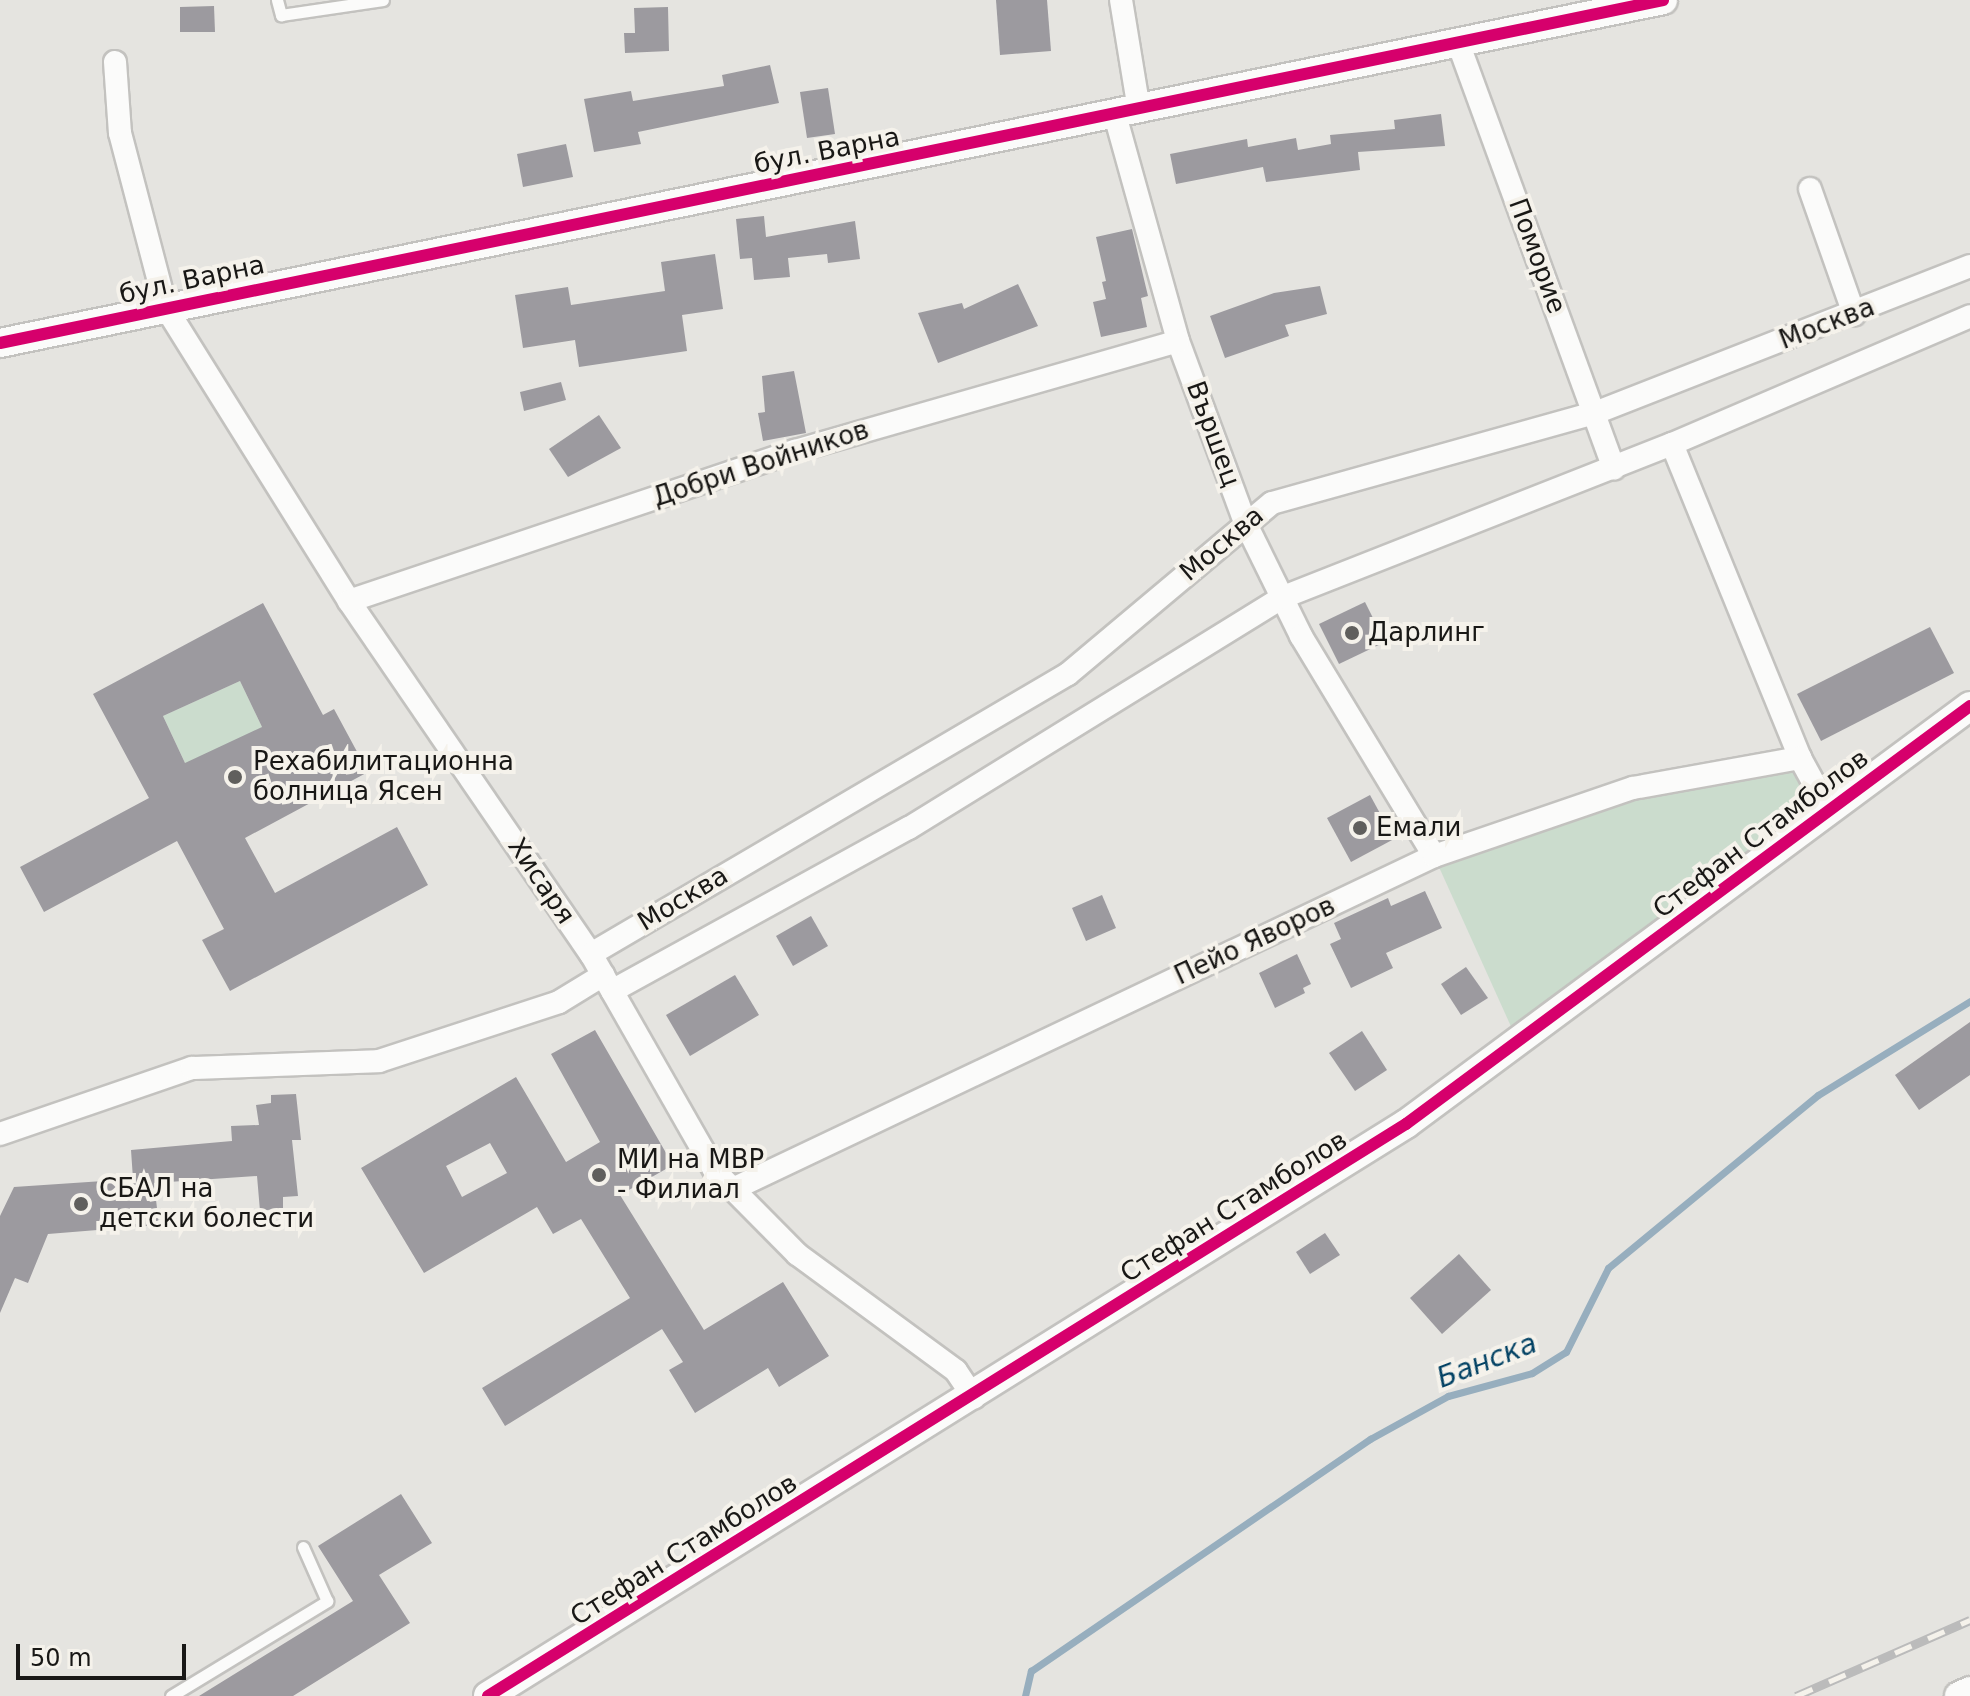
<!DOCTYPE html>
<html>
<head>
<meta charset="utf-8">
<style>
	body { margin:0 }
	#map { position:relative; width:1970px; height:1696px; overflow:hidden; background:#e5e4e0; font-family:"DejaVu Sans",sans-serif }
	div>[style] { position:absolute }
	.green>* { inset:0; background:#cbdccd }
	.stream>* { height:7px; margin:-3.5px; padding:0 3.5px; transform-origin:3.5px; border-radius:3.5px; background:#97aebe }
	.building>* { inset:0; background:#9c9a9f }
	.roads { filter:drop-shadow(2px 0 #c3c2bf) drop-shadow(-2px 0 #c3c2bf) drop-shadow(0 2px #c3c2bf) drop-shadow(0 -2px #c3c2bf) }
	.service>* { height:11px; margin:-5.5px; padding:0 5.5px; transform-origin:5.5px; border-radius:5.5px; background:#fbfbfa }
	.minor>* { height:22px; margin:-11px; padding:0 11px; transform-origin:11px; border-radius:11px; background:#fbfbfa }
	.tertiary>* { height:28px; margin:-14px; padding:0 14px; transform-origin:14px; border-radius:14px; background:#fbfbfa }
	.rail>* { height:9px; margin-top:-4.5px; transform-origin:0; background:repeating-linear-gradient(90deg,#f5f2eb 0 18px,#bbb 0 36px); box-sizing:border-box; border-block:2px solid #bbb }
	.cycleway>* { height:12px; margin:-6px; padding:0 6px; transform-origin:6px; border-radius:6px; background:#d6006c }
	.dots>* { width:22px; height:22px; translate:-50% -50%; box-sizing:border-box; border:4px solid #f5f2eb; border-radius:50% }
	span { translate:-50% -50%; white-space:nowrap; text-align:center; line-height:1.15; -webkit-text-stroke:8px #f5f2eb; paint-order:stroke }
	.street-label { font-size:26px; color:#191816 }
	.poi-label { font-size:26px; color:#191816 }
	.left { translate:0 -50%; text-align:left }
	.water-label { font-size:28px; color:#034264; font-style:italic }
	.scale { position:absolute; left:16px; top:1644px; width:170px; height:36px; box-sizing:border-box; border:4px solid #191816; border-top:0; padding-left:10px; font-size:24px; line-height:28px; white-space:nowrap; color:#191816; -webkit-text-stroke:6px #f5f2eb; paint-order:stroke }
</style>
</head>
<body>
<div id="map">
	<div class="green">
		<i style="clip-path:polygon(240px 681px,262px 727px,193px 780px,163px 716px)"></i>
		<i style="clip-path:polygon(1800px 758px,1829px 811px,1518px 1042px,1434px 856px,1633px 788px)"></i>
	</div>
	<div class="stream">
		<i style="left:1025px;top:1696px;width:26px;rotate:-77deg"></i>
		<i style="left:1031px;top:1671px;width:411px;rotate:-34.4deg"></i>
		<i style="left:1370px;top:1439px;width:89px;rotate:-28.9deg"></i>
		<i style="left:1448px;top:1396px;width:87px;rotate:-15.3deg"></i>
		<i style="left:1532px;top:1373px;width:40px;rotate:-32deg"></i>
		<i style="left:1566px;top:1352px;width:94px;rotate:-63.4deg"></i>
		<i style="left:1608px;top:1268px;width:272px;rotate:-39.5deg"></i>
		<i style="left:1818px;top:1095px;width:179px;rotate:-31.7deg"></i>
	</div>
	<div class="building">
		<i style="clip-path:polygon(996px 0,1047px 0,1051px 51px,1000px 55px)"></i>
		<i style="clip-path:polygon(214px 6px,215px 32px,180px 32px,180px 7px)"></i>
		<i style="clip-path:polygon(668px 7px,669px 51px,625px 53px,624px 33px,635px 33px,634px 8px)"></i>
		<i style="clip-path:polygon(770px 65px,779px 103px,638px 132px,641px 144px,594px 152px,584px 99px,631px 91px,633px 101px,724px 86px,722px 75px)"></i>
		<i style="clip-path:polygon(828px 88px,835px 134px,807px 138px,800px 92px)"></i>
		<i style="clip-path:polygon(1441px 114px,1445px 146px,1358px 152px,1360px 170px,1266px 182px,1263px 167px,1176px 184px,1170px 154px,1247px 139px,1248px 147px,1296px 138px,1298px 150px,1331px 144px,1330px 135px,1395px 129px,1394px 120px)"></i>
		<i style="clip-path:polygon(566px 144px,573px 177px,523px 187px,517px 154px)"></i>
		<i style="clip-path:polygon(764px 216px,766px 237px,855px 221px,860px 259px,828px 263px,827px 254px,788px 258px,790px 277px,754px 280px,752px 258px,740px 259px,736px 219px)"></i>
		<i style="clip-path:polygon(1132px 229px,1148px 296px,1141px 298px,1147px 327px,1101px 337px,1093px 302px,1106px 299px,1102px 282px,1106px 281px,1096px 237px)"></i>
		<i style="clip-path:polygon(715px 254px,723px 309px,682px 315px,687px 351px,579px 367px,575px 340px,523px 348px,515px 295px,568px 287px,571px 305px,665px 291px,661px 262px)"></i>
		<i style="clip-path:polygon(1018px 284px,1038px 326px,938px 363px,918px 313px,962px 303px,964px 309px)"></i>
		<i style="clip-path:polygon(1320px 286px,1327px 314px,1285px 325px,1289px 336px,1225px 358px,1210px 316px,1274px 293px)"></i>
		<i style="clip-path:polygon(794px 371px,806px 433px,763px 441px,758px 413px,765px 412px,762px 376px)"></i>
		<i style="clip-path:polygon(561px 382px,566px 400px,524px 411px,520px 392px)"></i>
		<i style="clip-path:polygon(599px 415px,621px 448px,568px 477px,549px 449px)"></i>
		<i style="clip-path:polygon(1365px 602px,1385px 642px,1339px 664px,1319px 624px)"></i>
		<i style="clip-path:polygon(evenodd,263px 603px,323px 715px,334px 709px,368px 772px,245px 838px,275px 893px,397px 827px,428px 885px,230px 991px,202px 940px,224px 929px,177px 841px,44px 912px,20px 867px,149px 798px,93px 694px,263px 603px,240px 681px,262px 727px,185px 763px,163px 716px,240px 681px)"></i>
		<i style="clip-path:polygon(1930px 627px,1954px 673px,1821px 741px,1797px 694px)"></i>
		<i style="clip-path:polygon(1370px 795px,1394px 839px,1351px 862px,1327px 818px)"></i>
		<i style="clip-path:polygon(1425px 891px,1442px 928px,1386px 953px,1393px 968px,1351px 988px,1330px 944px,1341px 939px,1334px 923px,1388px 898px,1391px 906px)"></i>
		<i style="clip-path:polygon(1102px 895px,1116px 928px,1086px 941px,1072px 908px)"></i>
		<i style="clip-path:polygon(811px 916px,828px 946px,793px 966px,776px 936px)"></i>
		<i style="clip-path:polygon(1297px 954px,1311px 984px,1303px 988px,1305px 993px,1275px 1008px,1259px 973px)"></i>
		<i style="clip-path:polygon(1466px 967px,1488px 998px,1461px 1015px,1441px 984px)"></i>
		<i style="clip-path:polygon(735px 975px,759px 1015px,690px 1056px,666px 1015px)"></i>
		<i style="clip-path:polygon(1970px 1022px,1970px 1075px,1919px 1110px,1895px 1075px)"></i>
		<i style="clip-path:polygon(evenodd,595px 1030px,673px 1165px,620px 1195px,704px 1330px,783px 1282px,829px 1356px,779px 1387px,768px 1368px,695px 1413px,669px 1370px,683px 1362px,662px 1329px,505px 1426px,482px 1388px,630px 1298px,581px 1219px,553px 1234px,537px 1207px,424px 1273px,361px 1168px,516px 1077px,566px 1162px,600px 1142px,551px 1054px,595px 1030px,490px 1143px,507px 1173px,462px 1197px,446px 1166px,490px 1143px)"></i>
		<i style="clip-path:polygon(1362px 1031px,1387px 1070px,1355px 1091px,1329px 1053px)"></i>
		<i style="clip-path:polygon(296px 1094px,301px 1140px,292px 1140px,298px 1196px,283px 1197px,283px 1208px,260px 1211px,257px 1176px,154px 1183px,159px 1225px,48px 1234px,28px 1283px,15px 1278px,0 1313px,0 1216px,14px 1187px,133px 1179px,131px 1150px,232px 1141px,231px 1126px,259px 1125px,256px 1105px,271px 1103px,271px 1095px)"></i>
		<i style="clip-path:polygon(1325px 1233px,1340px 1255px,1310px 1274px,1296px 1252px)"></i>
		<i style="clip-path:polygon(1459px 1254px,1491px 1290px,1442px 1334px,1410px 1298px)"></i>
		<i style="clip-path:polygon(401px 1494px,432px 1543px,379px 1575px,410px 1623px,293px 1696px,199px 1696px,353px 1601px,318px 1546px)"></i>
	</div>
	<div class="roads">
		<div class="service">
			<i style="left:277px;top:0;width:16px;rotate:75deg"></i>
			<i style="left:281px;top:15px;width:103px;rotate:-8.4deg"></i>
			<i style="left:171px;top:1696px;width:183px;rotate:-31.3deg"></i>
			<i style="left:327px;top:1601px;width:59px;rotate:-114deg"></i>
		</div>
		<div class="minor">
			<i style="left:1121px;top:0;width:111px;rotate:80.7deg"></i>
			<i style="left:1459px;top:45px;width:451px;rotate:69.9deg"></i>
			<i style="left:115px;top:62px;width:71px;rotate:86deg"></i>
			<i style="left:120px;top:133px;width:181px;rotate:75.3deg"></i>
			<i style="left:166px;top:308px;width:345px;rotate:58deg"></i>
			<i style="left:349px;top:601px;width:428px;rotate:55.6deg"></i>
			<i style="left:591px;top:954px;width:250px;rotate:60.3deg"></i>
			<i style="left:715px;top:1171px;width:117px;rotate:45.3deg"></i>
			<i style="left:797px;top:1254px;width:197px;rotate:36.3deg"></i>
			<i style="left:956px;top:1371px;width:32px;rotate:56deg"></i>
			<i style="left:1115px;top:115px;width:235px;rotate:74.4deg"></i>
			<i style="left:1178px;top:341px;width:193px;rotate:69.7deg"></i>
			<i style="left:1245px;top:522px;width:127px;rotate:63.8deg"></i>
			<i style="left:1301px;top:636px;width:257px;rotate:58.8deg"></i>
			<i style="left:1810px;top:189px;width:133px;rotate:70.6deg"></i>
			<i style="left:1672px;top:444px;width:339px;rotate:67.8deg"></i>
			<i style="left:1800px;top:758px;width:60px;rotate:61.3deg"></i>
			<i style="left:349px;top:601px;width:471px;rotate:-18.6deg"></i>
			<i style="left:795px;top:451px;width:398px;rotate:-16deg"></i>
			<i style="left:591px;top:954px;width:553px;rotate:-30.41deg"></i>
			<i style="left:1068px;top:674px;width:266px;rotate:-40deg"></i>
			<i style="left:1272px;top:503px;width:335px;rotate:-15.6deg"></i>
			<i style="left:1595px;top:413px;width:403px;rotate:-21.4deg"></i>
			<i style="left:612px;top:991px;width:339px;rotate:-28.8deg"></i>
			<i style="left:909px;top:828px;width:437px;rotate:-31.7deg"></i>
			<i style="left:1281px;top:598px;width:420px;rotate:-21.5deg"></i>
			<i style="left:1672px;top:444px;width:324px;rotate:-23.2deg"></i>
			<i style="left:0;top:1134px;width:203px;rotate:-19deg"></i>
			<i style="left:192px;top:1068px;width:187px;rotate:-2.1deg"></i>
			<i style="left:379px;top:1061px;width:189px;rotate:-18.1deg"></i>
			<i style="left:559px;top:1002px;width:52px;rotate:-31.5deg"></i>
			<i style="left:733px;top:1189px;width:776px;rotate:-25.41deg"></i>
			<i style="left:1434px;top:856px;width:210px;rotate:-18.9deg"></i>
			<i style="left:1633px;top:788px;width:170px;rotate:-10.2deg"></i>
		</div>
		<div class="tertiary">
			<i style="left:0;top:343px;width:1698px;rotate:-11.65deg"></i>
			<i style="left:488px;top:1696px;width:1082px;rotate:-31.93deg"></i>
			<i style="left:1406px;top:1124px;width:702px;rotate:-36.54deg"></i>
			<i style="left:1959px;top:1696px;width:12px;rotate:-24deg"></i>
		</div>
	</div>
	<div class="rail">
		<i style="left:1796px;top:1696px;width:190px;rotate:-23.6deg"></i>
	</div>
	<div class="cycleway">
		<i style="left:0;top:343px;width:1698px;rotate:-11.65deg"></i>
		<i style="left:488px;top:1696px;width:1082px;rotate:-31.93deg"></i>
		<i style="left:1406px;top:1124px;width:702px;rotate:-36.54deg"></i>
	</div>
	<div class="dots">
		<i style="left:1352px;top:633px;background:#605f5d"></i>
		<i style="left:235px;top:777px;background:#605f5d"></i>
		<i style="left:1360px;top:828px;background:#605f5d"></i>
		<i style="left:599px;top:1175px;background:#605f5d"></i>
		<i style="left:81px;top:1204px;background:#605f5d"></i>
	</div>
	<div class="street-label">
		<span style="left:827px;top:151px;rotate:-11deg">бул. Варна</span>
		<span style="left:1537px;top:256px;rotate:70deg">Поморие</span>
		<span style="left:192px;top:280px;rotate:-12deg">бул. Варна</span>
		<span style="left:1827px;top:324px;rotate:-21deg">Москва</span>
		<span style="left:1213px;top:434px;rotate:70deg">Вършец</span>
		<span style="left:761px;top:464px;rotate:-18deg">Добри Войников</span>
		<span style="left:1222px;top:544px;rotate:-40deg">Москва</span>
		<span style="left:1761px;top:834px;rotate:-37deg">Стефан Стамболов</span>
		<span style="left:541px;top:881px;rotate:56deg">Хисаря</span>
		<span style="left:683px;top:899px;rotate:-31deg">Москва</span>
		<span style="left:1255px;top:941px;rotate:-25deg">Пейо Яворов</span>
		<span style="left:1234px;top:1207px;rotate:-32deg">Стефан Стамболов</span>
		<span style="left:684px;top:1550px;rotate:-32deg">Стефан Стамболов</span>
	</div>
	<div class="poi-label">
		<span class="left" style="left:1368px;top:633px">Дарлинг</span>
		<span class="left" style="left:253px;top:777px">Рехабилитационна<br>болница Ясен</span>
		<span class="left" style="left:1376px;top:828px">Емали</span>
		<span class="left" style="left:617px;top:1175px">МИ на МВР<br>- Филиал</span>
		<span class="left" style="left:99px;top:1204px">СБАЛ на<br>детски болести</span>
	</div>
	<div class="water-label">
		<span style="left:1487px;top:1361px;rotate:-21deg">Банска</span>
	</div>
	<div class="scale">50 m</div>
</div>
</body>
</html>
